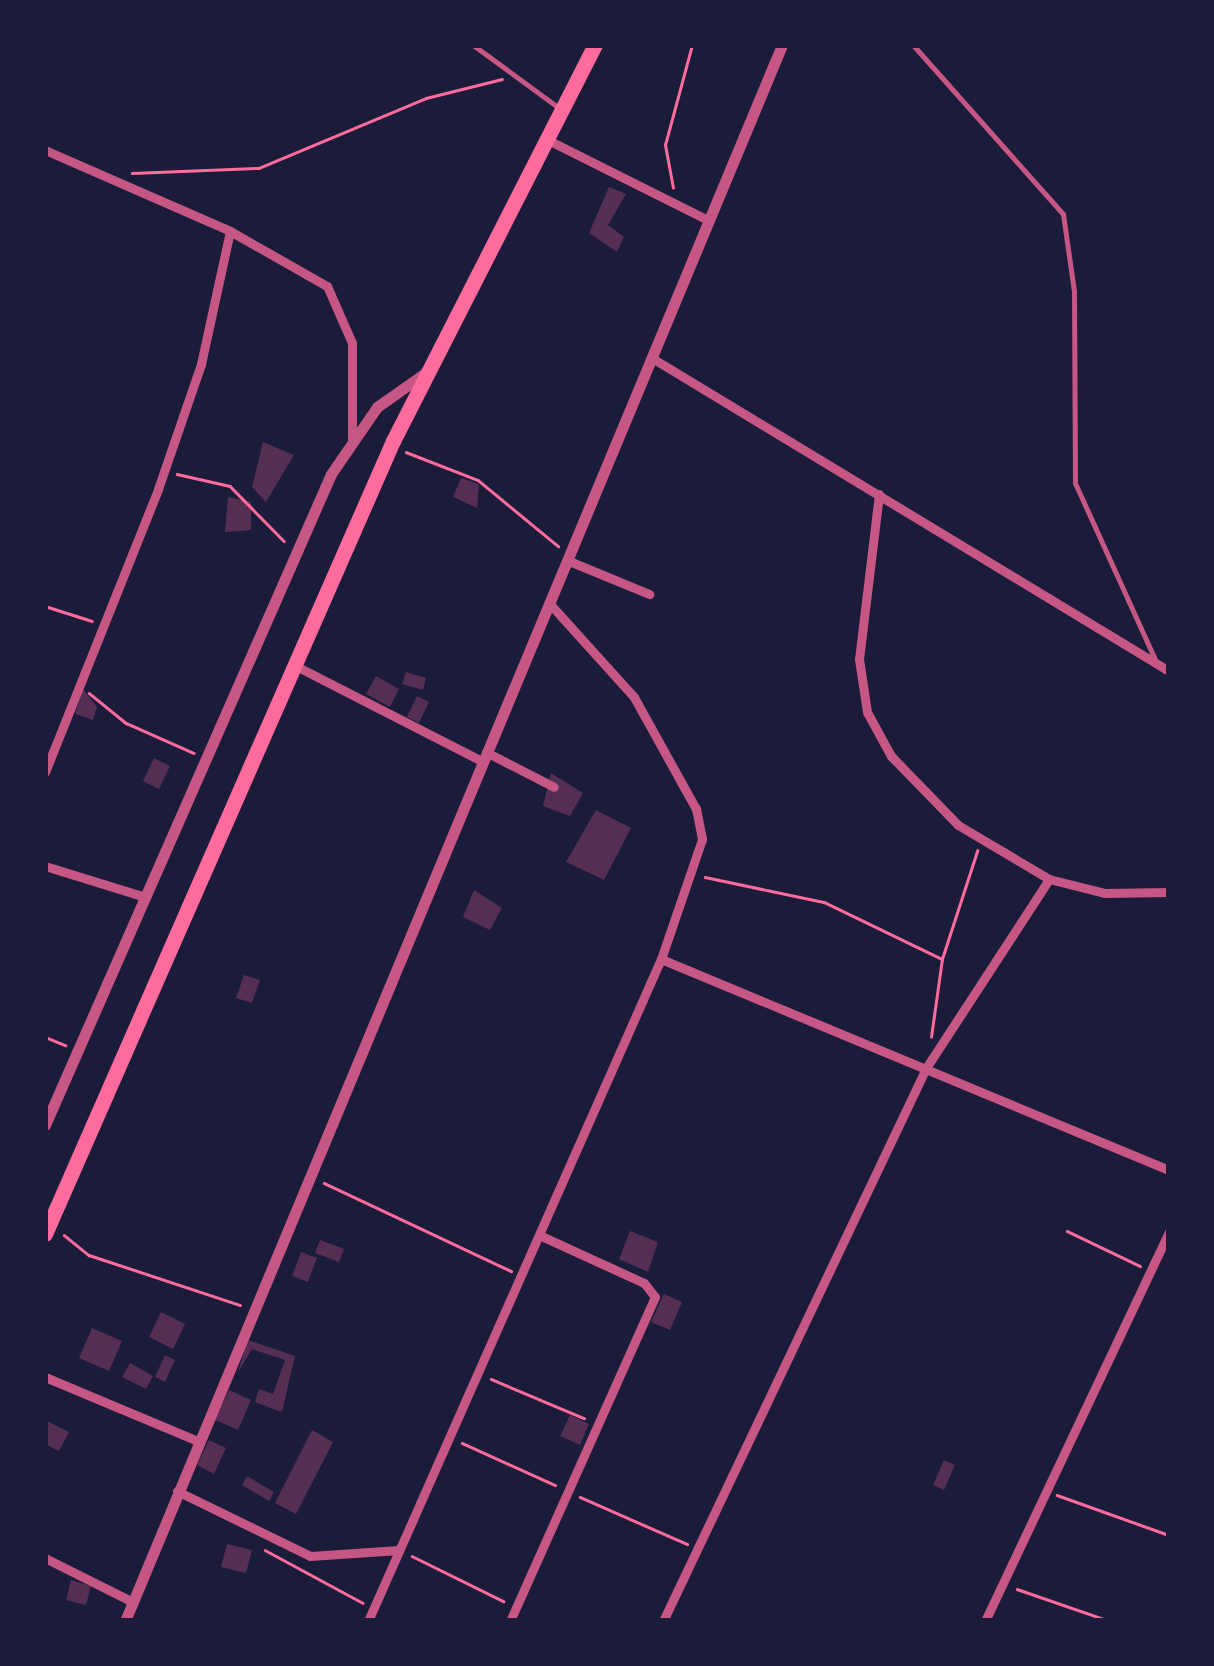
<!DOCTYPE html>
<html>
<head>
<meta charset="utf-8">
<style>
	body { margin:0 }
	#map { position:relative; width:1214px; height:1666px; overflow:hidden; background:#1b1b3a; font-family:"Exo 2",sans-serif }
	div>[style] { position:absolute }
	.building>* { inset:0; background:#542f53 }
	.path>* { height:2.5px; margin:-1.25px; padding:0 1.25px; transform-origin:1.25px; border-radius:1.25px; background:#ff6b9d }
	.service>* { height:5px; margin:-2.5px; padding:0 2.5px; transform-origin:2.5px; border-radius:2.5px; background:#c65784 }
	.minor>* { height:9px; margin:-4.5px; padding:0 4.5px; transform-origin:4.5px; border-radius:4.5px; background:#c65784 }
	.tertiary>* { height:11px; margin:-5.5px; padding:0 5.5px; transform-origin:5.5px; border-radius:5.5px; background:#c65784 }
	.trunk>* { height:15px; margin:-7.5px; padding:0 7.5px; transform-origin:7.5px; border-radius:7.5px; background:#ff6b9d }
	span { translate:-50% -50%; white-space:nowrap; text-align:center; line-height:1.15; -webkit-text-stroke:9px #1b1b3a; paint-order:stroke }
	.frame { position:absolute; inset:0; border:48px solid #1b1b3a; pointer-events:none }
</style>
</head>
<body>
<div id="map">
	<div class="building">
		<i style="clip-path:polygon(609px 187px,626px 194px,608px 225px,624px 237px,617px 252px,589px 233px)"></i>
		<i style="clip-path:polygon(263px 442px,294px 455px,266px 502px,252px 487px)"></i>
		<i style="clip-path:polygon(461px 478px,479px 484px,477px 508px,453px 497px)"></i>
		<i style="clip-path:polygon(228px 497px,251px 502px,251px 530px,225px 532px)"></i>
		<i style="clip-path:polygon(406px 672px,426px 678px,423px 690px,402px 684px)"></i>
		<i style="clip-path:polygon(376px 676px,399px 689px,390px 707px,366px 694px)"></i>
		<i style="clip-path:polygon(83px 689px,97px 707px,93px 720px,75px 714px)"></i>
		<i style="clip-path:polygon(417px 696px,429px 702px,419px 723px,407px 717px)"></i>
		<i style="clip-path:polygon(154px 758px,170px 766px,159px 789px,143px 781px)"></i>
		<i style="clip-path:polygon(551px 773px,583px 793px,570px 816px,543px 806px)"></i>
		<i style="clip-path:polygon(596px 810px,631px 828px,604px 880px,566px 862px)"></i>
		<i style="clip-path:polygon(474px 890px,502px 908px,490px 930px,463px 917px)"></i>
		<i style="clip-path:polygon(244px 975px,260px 980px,252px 1003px,236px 998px)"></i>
		<i style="clip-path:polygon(630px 1231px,658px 1242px,648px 1272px,619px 1259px)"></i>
		<i style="clip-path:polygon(320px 1240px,344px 1249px,339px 1262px,315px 1253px)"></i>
		<i style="clip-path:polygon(301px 1252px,317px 1258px,308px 1282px,292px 1276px)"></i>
		<i style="clip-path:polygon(664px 1294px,682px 1302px,670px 1330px,651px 1322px)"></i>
		<i style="clip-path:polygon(161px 1312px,185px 1324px,173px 1349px,149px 1337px)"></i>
		<i style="clip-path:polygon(92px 1328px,122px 1341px,109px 1371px,79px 1358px)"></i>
		<i style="clip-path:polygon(248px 1340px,295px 1356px,282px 1412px,255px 1402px,259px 1389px,273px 1394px,285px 1360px,252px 1349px,238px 1372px)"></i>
		<i style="clip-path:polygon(165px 1355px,175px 1360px,165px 1382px,155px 1377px)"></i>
		<i style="clip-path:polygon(130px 1363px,153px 1376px,146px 1389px,122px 1377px)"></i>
		<i style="clip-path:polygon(229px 1390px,251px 1400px,238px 1430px,215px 1420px)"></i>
		<i style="clip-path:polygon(570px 1415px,589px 1424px,580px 1445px,560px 1436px)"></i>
		<i style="clip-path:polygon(47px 1421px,69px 1432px,59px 1451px,45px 1444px)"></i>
		<i style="clip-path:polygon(312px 1430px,333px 1442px,296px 1514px,275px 1503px)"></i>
		<i style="clip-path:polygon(209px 1440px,226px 1448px,214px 1474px,197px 1465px)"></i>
		<i style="clip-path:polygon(944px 1460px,955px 1465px,944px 1490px,933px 1485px)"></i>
		<i style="clip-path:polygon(247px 1476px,274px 1492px,269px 1501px,242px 1485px)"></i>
		<i style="clip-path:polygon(227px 1544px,252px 1550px,246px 1573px,221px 1567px)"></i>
		<i style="clip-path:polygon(71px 1580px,91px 1586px,86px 1605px,66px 1600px)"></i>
	</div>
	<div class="path">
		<i style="left:132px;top:173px;width:127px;rotate:-2.3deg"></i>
		<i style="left:259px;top:168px;width:181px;rotate:-22.7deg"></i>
		<i style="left:426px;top:98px;width:78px;rotate:-14deg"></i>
		<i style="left:673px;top:188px;width:44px;rotate:-100.5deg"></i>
		<i style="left:665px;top:145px;width:104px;rotate:-74.9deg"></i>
		<i style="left:406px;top:452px;width:77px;rotate:21.3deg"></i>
		<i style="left:478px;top:480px;width:104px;rotate:39.5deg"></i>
		<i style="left:177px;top:474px;width:54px;rotate:12.8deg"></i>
		<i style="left:230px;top:486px;width:77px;rotate:45.5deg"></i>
		<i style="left:45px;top:606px;width:49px;rotate:17.7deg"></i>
		<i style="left:89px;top:693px;width:48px;rotate:39deg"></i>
		<i style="left:126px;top:723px;width:74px;rotate:23.8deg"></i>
		<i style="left:705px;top:877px;width:122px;rotate:11.9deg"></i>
		<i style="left:824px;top:902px;width:131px;rotate:25.8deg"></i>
		<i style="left:45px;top:1037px;width:22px;rotate:22deg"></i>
		<i style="left:931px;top:1037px;width:79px;rotate:-82deg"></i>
		<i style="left:942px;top:959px;width:114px;rotate:-72deg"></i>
		<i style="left:324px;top:1183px;width:207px;rotate:25.2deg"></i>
		<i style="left:1067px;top:1231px;width:81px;rotate:25.6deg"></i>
		<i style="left:64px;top:1235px;width:32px;rotate:39deg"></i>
		<i style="left:89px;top:1255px;width:159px;rotate:18.3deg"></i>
		<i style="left:491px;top:1379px;width:101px;rotate:22.8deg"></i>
		<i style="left:462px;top:1443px;width:102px;rotate:24.3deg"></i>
		<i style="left:1057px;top:1495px;width:119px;rotate:19.7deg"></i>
		<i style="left:580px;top:1497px;width:117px;rotate:23.7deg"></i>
		<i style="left:265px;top:1550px;width:111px;rotate:28.4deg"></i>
		<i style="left:412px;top:1556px;width:102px;rotate:26.3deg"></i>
		<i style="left:1017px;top:1589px;width:98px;rotate:19deg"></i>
	</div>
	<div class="service">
		<i style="left:473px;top:45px;width:107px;rotate:36.2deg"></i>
		<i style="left:913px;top:45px;width:226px;rotate:48.4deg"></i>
		<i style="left:1063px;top:214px;width:78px;rotate:81.9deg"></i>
		<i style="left:1074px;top:291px;width:192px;rotate:89.7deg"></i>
		<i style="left:1075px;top:483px;width:193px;rotate:65.6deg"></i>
	</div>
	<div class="minor">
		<i style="left:546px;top:139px;width:181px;rotate:26.6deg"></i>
		<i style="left:45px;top:150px;width:202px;rotate:23.6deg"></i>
		<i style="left:230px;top:231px;width:112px;rotate:29.6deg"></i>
		<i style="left:327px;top:286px;width:62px;rotate:66.3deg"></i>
		<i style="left:352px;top:343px;width:95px;rotate:90deg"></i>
		<i style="left:652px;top:358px;width:604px;rotate:31.19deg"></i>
		<i style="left:879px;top:494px;width:166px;rotate:96.9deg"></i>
		<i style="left:859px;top:659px;width:54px;rotate:81.4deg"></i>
		<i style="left:867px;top:712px;width:50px;rotate:61.4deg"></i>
		<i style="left:891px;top:756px;width:96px;rotate:45.8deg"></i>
		<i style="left:958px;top:825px;width:106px;rotate:30.7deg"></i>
		<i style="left:1049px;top:879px;width:58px;rotate:14deg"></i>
		<i style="left:1105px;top:893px;width:64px;rotate:-0.9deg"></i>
		<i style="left:569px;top:561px;width:87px;rotate:22.4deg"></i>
		<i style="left:294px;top:665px;width:211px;rotate:27.1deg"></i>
		<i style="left:486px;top:752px;width:76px;rotate:27.2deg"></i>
		<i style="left:45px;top:772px;width:305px;rotate:-68.2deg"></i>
		<i style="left:158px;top:489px;width:132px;rotate:-71deg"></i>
		<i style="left:201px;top:364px;width:136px;rotate:-77.7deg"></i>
		<i style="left:45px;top:866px;width:102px;rotate:17.2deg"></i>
		<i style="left:661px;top:959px;width:550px;rotate:22.56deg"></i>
		<i style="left:45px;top:1377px;width:166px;rotate:22.7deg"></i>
		<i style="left:177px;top:1491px;width:148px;rotate:26deg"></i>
		<i style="left:310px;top:1556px;width:89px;rotate:-3.9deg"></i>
		<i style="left:45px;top:1558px;width:98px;rotate:26.6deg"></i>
		<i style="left:368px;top:1621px;width:724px;rotate:-66.13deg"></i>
		<i style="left:661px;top:959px;width:127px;rotate:-71.1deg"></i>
		<i style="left:702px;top:839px;width:31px;rotate:-101deg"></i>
		<i style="left:696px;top:809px;width:128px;rotate:-119deg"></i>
		<i style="left:634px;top:697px;width:124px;rotate:-132.1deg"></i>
		<i style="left:510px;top:1621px;width:355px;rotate:-65.9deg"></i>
		<i style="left:655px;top:1297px;width:18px;rotate:-128deg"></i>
		<i style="left:644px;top:1283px;width:115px;rotate:-155.4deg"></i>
		<i style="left:663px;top:1621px;width:612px;rotate:-64.56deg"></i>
		<i style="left:926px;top:1068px;width:225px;rotate:-56.9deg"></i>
		<i style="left:985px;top:1621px;width:431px;rotate:-64.7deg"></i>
	</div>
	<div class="tertiary">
		<i style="left:45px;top:1125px;width:711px;rotate:-66.28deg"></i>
		<i style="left:331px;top:474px;width:81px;rotate:-55.5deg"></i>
		<i style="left:377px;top:407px;width:59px;rotate:-35.3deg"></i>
		<i style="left:125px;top:1621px;width:1707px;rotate:-67.37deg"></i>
	</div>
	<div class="trunk">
		<i style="left:45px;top:1234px;width:866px;rotate:-66.31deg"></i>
		<i style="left:393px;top:441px;width:445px;rotate:-63deg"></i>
	</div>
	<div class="frame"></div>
</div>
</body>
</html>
